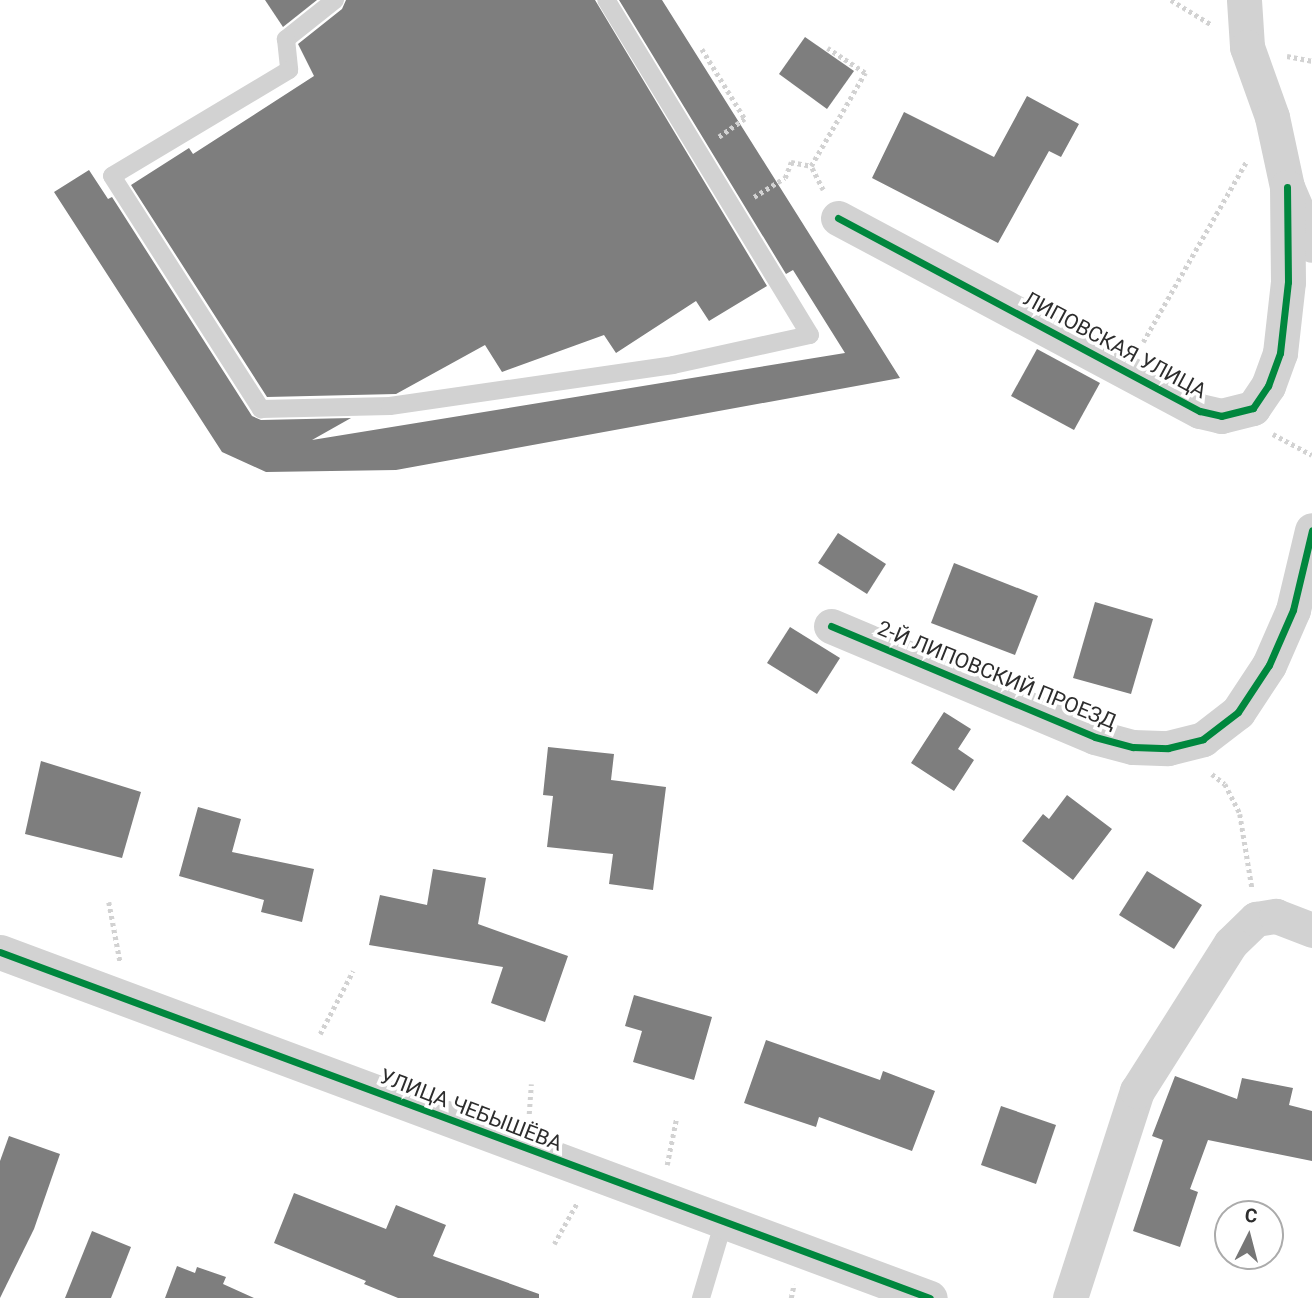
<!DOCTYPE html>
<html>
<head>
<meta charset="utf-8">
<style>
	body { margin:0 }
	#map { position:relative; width:1312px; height:1298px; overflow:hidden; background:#fff; font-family:Roboto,sans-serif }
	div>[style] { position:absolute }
	.building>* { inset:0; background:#7e7e7e }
	.path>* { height:4.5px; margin-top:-2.25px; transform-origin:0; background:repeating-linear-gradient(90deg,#d2d2d2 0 3.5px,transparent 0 7px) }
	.lane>* { height:18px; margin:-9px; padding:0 9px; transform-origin:9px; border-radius:9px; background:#d2d2d2 }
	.street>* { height:35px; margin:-17.5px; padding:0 17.5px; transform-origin:17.5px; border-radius:17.5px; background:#d2d2d2 }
	.cycleway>* { height:7px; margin:-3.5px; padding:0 3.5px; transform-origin:3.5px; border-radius:3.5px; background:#00873e }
	span { translate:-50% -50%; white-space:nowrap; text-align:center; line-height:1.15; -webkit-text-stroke:7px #fff; paint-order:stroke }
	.street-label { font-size:21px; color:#2d2d2d }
	.north { position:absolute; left:1214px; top:1200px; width:70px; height:70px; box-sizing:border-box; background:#fff; border:2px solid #ababab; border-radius:50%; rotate:6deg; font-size:19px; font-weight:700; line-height:28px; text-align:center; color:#2d2d2d }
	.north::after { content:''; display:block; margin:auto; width:24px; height:32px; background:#767676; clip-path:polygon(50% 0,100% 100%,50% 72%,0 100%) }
</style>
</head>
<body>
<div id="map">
	<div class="building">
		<i style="clip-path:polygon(265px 0,317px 0,283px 27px)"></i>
		<i style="clip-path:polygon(346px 0,595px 0,767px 286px,709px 321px,696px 301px,616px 353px,604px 335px,502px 372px,485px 345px,396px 394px,267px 397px,131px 185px,189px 148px,193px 154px,314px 76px,298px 44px,342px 9px)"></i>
		<i style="clip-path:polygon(619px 0,662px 0,900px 378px,396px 470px,266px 472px,222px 452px,54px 192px,89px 170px,108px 199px,112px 197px,252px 416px,261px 420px,351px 418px,312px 440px,845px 353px,793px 270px,786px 274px)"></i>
		<i style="clip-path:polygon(805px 37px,854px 71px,827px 109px,779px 74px)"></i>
		<i style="clip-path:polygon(1027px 96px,1079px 124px,1061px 157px,1049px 151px,998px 243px,872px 178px,904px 112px,994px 157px)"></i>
		<i style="clip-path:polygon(1037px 349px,1100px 383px,1074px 430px,1011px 396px)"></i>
		<i style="clip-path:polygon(838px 533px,886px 564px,867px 594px,818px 563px)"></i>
		<i style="clip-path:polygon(954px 563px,1038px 596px,1015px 655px,931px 623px)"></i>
		<i style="clip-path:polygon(1095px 602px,1153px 619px,1131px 694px,1073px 678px)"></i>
		<i style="clip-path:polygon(790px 627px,840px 658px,817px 694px,767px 663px)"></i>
		<i style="clip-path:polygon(944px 712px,971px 729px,958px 749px,974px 760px,954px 791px,911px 763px)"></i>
		<i style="clip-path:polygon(548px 747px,614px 754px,611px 780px,666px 787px,653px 890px,609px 884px,613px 854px,547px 847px,553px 796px,543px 795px)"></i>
		<i style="clip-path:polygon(41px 761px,141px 792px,122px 858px,25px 834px)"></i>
		<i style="clip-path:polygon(1067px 795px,1112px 829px,1073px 880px,1022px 841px,1043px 814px,1049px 819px)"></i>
		<i style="clip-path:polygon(198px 807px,241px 819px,232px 852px,314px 869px,302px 922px,261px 912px,264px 900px,179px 876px)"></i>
		<i style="clip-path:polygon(433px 869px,486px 878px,478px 924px,568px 956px,545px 1022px,491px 1003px,503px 967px,369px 945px,380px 895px,427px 905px)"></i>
		<i style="clip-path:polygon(1147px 871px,1202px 905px,1174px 949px,1119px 915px)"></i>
		<i style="clip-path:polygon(634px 995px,712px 1017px,694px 1080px,633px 1062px,642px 1031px,625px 1026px)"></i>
		<i style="clip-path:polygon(766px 1040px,880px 1080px,883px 1071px,935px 1091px,912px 1151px,819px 1117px,816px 1127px,744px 1103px)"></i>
		<i style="clip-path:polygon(1175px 1076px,1237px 1099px,1242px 1078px,1293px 1088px,1289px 1105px,1312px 1111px,1312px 1161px,1208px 1140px,1190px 1189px,1198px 1192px,1180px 1247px,1133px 1231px,1163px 1140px,1152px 1136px)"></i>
		<i style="clip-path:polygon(1001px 1106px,1056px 1125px,1036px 1184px,981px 1165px)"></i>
		<i style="clip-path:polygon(9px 1136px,60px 1154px,34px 1229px,0 1298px,0 1161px)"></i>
		<i style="clip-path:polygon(294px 1193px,386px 1229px,396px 1205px,446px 1225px,433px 1256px,539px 1294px,539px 1298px,398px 1298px,364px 1284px,366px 1281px,274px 1243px)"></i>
		<i style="clip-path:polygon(92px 1231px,131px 1247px,111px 1298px,65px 1298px)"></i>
		<i style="clip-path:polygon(177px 1266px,195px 1273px,197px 1267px,226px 1277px,223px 1284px,254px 1298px,165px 1298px)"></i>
	</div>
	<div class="path">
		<i style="left:1171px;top:0;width:48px;rotate:31.4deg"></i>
		<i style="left:702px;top:49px;width:82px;rotate:58.4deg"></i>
		<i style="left:745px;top:119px;width:32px;rotate:145deg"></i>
		<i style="left:1287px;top:56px;width:25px;rotate:11deg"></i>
		<i style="left:823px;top:190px;width:27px;rotate:-117deg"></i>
		<i style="left:811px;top:166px;width:108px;rotate:-59.9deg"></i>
		<i style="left:865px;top:73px;width:45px;rotate:-146.7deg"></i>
		<i style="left:754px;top:197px;width:36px;rotate:-32deg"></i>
		<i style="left:785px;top:178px;width:17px;rotate:-69deg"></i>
		<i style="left:791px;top:162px;width:20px;rotate:11deg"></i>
		<i style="left:1143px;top:342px;width:207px;rotate:-60.2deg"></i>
		<i style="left:1273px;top:434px;width:44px;rotate:28.3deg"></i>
		<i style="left:1212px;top:774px;width:16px;rotate:38deg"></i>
		<i style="left:1225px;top:784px;width:34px;rotate:63deg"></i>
		<i style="left:1240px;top:814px;width:74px;rotate:80.7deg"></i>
		<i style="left:109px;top:902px;width:60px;rotate:79.4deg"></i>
		<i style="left:320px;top:1034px;width:71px;rotate:-62.4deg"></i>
		<i style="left:529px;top:1114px;width:30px;rotate:-86deg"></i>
		<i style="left:667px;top:1165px;width:46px;rotate:-78.7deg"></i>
		<i style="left:554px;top:1244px;width:47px;rotate:-60.7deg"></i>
		<i style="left:791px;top:1298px;width:14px;rotate:-78deg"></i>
	</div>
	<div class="lane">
		<i style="left:335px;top:0;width:63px;rotate:141.5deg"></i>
		<i style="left:286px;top:39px;width:31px;rotate:84deg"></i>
		<i style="left:289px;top:70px;width:206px;rotate:149.1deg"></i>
		<i style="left:112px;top:176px;width:277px;rotate:57.4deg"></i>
		<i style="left:261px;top:409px;width:129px;rotate:-1.3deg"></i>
		<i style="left:390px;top:406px;width:286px;rotate:-8.2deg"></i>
		<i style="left:673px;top:365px;width:140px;rotate:-12.4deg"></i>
		<i style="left:810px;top:335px;width:392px;rotate:-121.3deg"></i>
		<i style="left:701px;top:1298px;width:77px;rotate:-73.4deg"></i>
	</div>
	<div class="street">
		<i style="left:1244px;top:0;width:47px;rotate:86.3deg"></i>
		<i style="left:1247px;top:47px;width:74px;rotate:70.3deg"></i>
		<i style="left:1272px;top:117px;width:72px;rotate:77.9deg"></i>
		<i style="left:1287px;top:187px;width:63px;rotate:66.7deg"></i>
		<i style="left:838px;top:218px;width:410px;rotate:28.1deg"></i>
		<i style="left:1200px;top:411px;width:22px;rotate:13deg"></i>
		<i style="left:1221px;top:416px;width:33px;rotate:-14deg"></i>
		<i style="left:1253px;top:408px;width:27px;rotate:-56deg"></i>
		<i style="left:1268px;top:386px;width:35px;rotate:-70deg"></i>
		<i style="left:1280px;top:353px;width:71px;rotate:-83.6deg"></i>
		<i style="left:1288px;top:282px;width:95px;rotate:-90.6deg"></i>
		<i style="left:831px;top:626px;width:286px;rotate:22.8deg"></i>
		<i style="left:1095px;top:737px;width:39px;rotate:15deg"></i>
		<i style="left:1133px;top:747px;width:35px;rotate:2deg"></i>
		<i style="left:1168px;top:748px;width:36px;rotate:-14deg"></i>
		<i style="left:1203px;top:739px;width:44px;rotate:-37.6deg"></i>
		<i style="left:1238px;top:712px;width:56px;rotate:-56.6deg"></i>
		<i style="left:1269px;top:665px;width:60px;rotate:-66.4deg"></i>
		<i style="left:1293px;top:610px;width:82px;rotate:-76.6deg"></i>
		<i style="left:0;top:952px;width:992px;rotate:20.41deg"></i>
		<i style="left:1070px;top:1298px;width:218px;rotate:-72.1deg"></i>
		<i style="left:1137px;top:1091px;width:175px;rotate:-57.6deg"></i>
		<i style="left:1231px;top:943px;width:35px;rotate:-44deg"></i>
		<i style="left:1256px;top:919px;width:20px;rotate:-9deg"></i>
		<i style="left:1276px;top:916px;width:39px;rotate:21deg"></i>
	</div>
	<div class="cycleway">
		<i style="left:838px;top:218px;width:410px;rotate:28.1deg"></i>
		<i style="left:1200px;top:411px;width:22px;rotate:13deg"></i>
		<i style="left:1221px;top:416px;width:33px;rotate:-14deg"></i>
		<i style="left:1253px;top:408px;width:27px;rotate:-56deg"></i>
		<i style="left:1268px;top:386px;width:35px;rotate:-70deg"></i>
		<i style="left:1280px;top:353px;width:71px;rotate:-83.6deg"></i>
		<i style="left:1288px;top:282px;width:95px;rotate:-90.6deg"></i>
		<i style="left:831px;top:626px;width:286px;rotate:22.8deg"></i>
		<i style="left:1095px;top:737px;width:39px;rotate:15deg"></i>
		<i style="left:1133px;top:747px;width:35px;rotate:2deg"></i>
		<i style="left:1168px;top:748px;width:36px;rotate:-14deg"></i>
		<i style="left:1203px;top:739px;width:44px;rotate:-37.6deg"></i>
		<i style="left:1238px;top:712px;width:56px;rotate:-56.6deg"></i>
		<i style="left:1269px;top:665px;width:60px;rotate:-66.4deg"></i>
		<i style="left:1293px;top:610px;width:82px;rotate:-76.6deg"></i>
		<i style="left:0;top:952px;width:992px;rotate:20.41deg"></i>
	</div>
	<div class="street-label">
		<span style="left:1115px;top:345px;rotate:28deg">ЛИПОВСКАЯ УЛИЦА</span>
		<span style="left:997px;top:675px;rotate:22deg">2-Й ЛИПОВСКИЙ ПРОЕЗД</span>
		<span style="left:471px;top:1110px;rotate:21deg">УЛИЦА ЧЕБЫШЁВА</span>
	</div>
	<div class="north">С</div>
</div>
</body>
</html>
